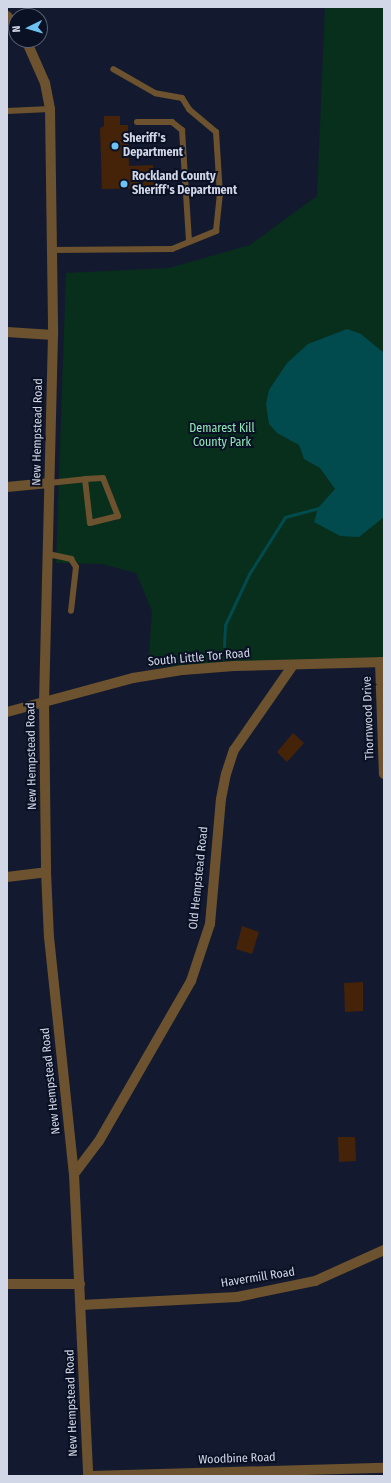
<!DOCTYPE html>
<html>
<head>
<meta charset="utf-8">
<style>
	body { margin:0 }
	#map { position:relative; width:391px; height:1483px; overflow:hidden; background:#131a2f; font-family:"Fira Sans Condensed",sans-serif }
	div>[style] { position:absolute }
	.green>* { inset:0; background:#082e1c }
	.water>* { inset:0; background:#014b4e }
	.stream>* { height:3px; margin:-1.5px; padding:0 1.5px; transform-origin:1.5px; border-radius:1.5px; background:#014b4e }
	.building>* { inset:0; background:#452309 }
	.service>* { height:6px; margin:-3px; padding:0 3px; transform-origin:3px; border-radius:3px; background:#6c522e }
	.minor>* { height:10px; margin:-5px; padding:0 5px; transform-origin:5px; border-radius:5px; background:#6c522e }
	.tertiary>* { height:10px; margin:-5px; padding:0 5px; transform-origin:5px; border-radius:5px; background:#6c522e }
	.dots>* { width:11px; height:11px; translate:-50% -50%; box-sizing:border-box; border:2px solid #0a1125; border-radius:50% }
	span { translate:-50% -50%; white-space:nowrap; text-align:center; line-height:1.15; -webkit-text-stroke:4px #0a1125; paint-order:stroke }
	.poi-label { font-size:12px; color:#d1d7e6; font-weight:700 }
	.left { translate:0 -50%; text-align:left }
	.park-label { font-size:12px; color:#91e8b6 }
	.street-label { font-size:12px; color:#d1d7e6 }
	.frame { position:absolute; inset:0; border:8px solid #d1d7e6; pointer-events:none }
	.north { position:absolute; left:8px; top:8px; width:40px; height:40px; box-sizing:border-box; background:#0a1125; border:1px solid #5a6072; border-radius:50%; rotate:265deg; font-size:11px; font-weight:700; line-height:16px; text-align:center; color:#d1d7e6 }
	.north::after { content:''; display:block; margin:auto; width:14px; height:18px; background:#6ec2f3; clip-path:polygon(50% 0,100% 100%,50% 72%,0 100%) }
</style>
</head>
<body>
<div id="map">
	<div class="green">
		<i style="clip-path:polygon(325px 7px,384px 7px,384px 662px,148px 667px,152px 611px,136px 573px,102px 564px,56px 563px,66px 273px,169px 268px,250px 245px,317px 196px)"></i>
	</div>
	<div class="water">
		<i style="clip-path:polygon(347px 329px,361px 334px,384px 353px,384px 517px,359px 537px,340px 536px,314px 522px,318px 508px,335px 489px,320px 468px,304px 459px,299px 445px,277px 433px,269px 424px,266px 404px,269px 390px,287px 363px,308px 344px)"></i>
	</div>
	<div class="stream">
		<i style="left:384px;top:20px;width:9px;rotate:90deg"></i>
		<i style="left:224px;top:646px;width:21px;rotate:-87deg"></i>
		<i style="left:225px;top:625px;width:56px;rotate:-64.8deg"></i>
		<i style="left:249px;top:574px;width:67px;rotate:-57.7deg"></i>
		<i style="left:285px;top:517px;width:34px;rotate:-15deg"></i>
	</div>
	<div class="building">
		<i style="clip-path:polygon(104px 116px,120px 116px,120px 125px,128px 125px,129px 166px,153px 165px,154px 188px,102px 189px,100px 128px,104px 126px)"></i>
		<i style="clip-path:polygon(293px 733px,304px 743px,287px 762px,277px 752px)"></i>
		<i style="clip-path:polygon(242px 926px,259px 932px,252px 954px,236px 949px)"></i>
		<i style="clip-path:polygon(363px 982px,363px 1011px,345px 1012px,344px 983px)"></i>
		<i style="clip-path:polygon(338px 1137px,355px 1137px,356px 1161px,339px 1162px)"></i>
	</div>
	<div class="service">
		<i style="left:7px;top:111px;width:43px;rotate:-2.7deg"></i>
		<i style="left:137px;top:122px;width:35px"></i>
		<i style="left:172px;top:122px;width:13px;rotate:39deg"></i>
		<i style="left:182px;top:130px;width:112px;rotate:86.4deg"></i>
		<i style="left:52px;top:250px;width:120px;rotate:-0.5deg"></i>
		<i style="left:172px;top:249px;width:48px;rotate:-22.2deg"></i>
		<i style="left:216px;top:231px;width:36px;rotate:-84deg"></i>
		<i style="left:220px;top:195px;width:63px;rotate:-93.6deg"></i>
		<i style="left:216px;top:132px;width:35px;rotate:-140deg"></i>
		<i style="left:189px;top:109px;width:13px;rotate:-122deg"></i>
		<i style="left:182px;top:98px;width:27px;rotate:-170deg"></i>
		<i style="left:155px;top:93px;width:48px;rotate:-150.3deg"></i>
		<i style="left:49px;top:483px;width:36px;rotate:-6deg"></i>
		<i style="left:85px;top:479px;width:18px;rotate:-3deg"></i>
		<i style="left:103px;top:478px;width:41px;rotate:68.5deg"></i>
		<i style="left:118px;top:516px;width:29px;rotate:166deg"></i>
		<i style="left:90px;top:523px;width:44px;rotate:-96.5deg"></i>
		<i style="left:48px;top:554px;width:24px;rotate:12deg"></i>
		<i style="left:71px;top:559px;width:9px;rotate:58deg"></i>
		<i style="left:76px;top:567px;width:44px;rotate:96.5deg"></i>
	</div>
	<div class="minor">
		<i style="left:7px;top:332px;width:46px;rotate:3.7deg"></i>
		<i style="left:7px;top:487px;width:42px;rotate:-5.4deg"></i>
		<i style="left:380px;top:662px;width:112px;rotate:88deg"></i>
		<i style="left:7px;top:877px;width:39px;rotate:-7deg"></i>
		<i style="left:74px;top:1174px;width:41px;rotate:-52.9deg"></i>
		<i style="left:99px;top:1141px;width:185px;rotate:-60.1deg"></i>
		<i style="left:191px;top:981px;width:60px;rotate:-71.6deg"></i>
		<i style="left:210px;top:924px;width:125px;rotate:-85deg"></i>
		<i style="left:221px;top:799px;width:25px;rotate:-79deg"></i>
		<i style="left:226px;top:774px;width:25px;rotate:-72deg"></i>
		<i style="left:234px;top:750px;width:103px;rotate:-55.2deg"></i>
		<i style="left:7px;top:1284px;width:73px"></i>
		<i style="left:81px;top:1305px;width:156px;rotate:-2.9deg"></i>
		<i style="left:237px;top:1297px;width:80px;rotate:-11.6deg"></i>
		<i style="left:315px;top:1281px;width:76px;rotate:-24.2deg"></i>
		<i style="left:90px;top:1476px;width:294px;rotate:-1.6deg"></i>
	</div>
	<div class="tertiary">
		<i style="left:7px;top:16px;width:14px;rotate:51deg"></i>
		<i style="left:26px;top:40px;width:47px;rotate:66.2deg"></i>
		<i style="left:45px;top:83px;width:26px;rotate:79deg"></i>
		<i style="left:50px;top:109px;width:226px;rotate:89.2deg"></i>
		<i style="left:53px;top:335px;width:366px;rotate:91.4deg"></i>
		<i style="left:44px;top:701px;width:171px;rotate:89.3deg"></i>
		<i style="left:46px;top:872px;width:65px;rotate:87.4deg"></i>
		<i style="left:49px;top:937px;width:238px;rotate:84deg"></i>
		<i style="left:74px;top:1174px;width:302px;rotate:87.3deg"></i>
		<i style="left:7px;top:712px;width:131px;rotate:-15.1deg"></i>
		<i style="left:133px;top:678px;width:51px;rotate:-9.1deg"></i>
		<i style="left:183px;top:670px;width:51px;rotate:-4.5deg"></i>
		<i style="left:234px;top:666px;width:150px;rotate:-1.5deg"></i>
	</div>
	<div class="dots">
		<i style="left:115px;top:146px;background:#6ec2f3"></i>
		<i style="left:124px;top:184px;background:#6ec2f3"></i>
	</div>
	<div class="poi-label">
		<span class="left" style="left:123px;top:146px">Sheriff's<br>Department</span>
		<span class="left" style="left:132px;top:184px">Rockland County<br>Sheriff's Department</span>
	</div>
	<div class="park-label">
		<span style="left:222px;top:436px">Demarest Kill<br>County Park</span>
	</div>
	<div class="street-label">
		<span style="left:38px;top:432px;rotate:-89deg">New Hempstead Road</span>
		<span style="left:199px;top:658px;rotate:-5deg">South Little Tor Road</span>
		<span style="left:369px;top:718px;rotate:-92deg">Thornwood Drive</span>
		<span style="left:32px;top:756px;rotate:-91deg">New Hempstead Road</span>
		<span style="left:199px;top:878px;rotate:-84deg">Old Hempstead Road</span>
		<span style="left:51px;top:1081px;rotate:-96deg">New Hempstead Road</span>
		<span style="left:258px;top:1278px;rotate:-9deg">Havermill Road</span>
		<span style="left:72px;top:1403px;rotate:-92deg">New Hempstead Road</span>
		<span style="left:237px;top:1459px;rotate:-2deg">Woodbine Road</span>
	</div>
	<div class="frame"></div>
	<div class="north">N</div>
</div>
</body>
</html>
